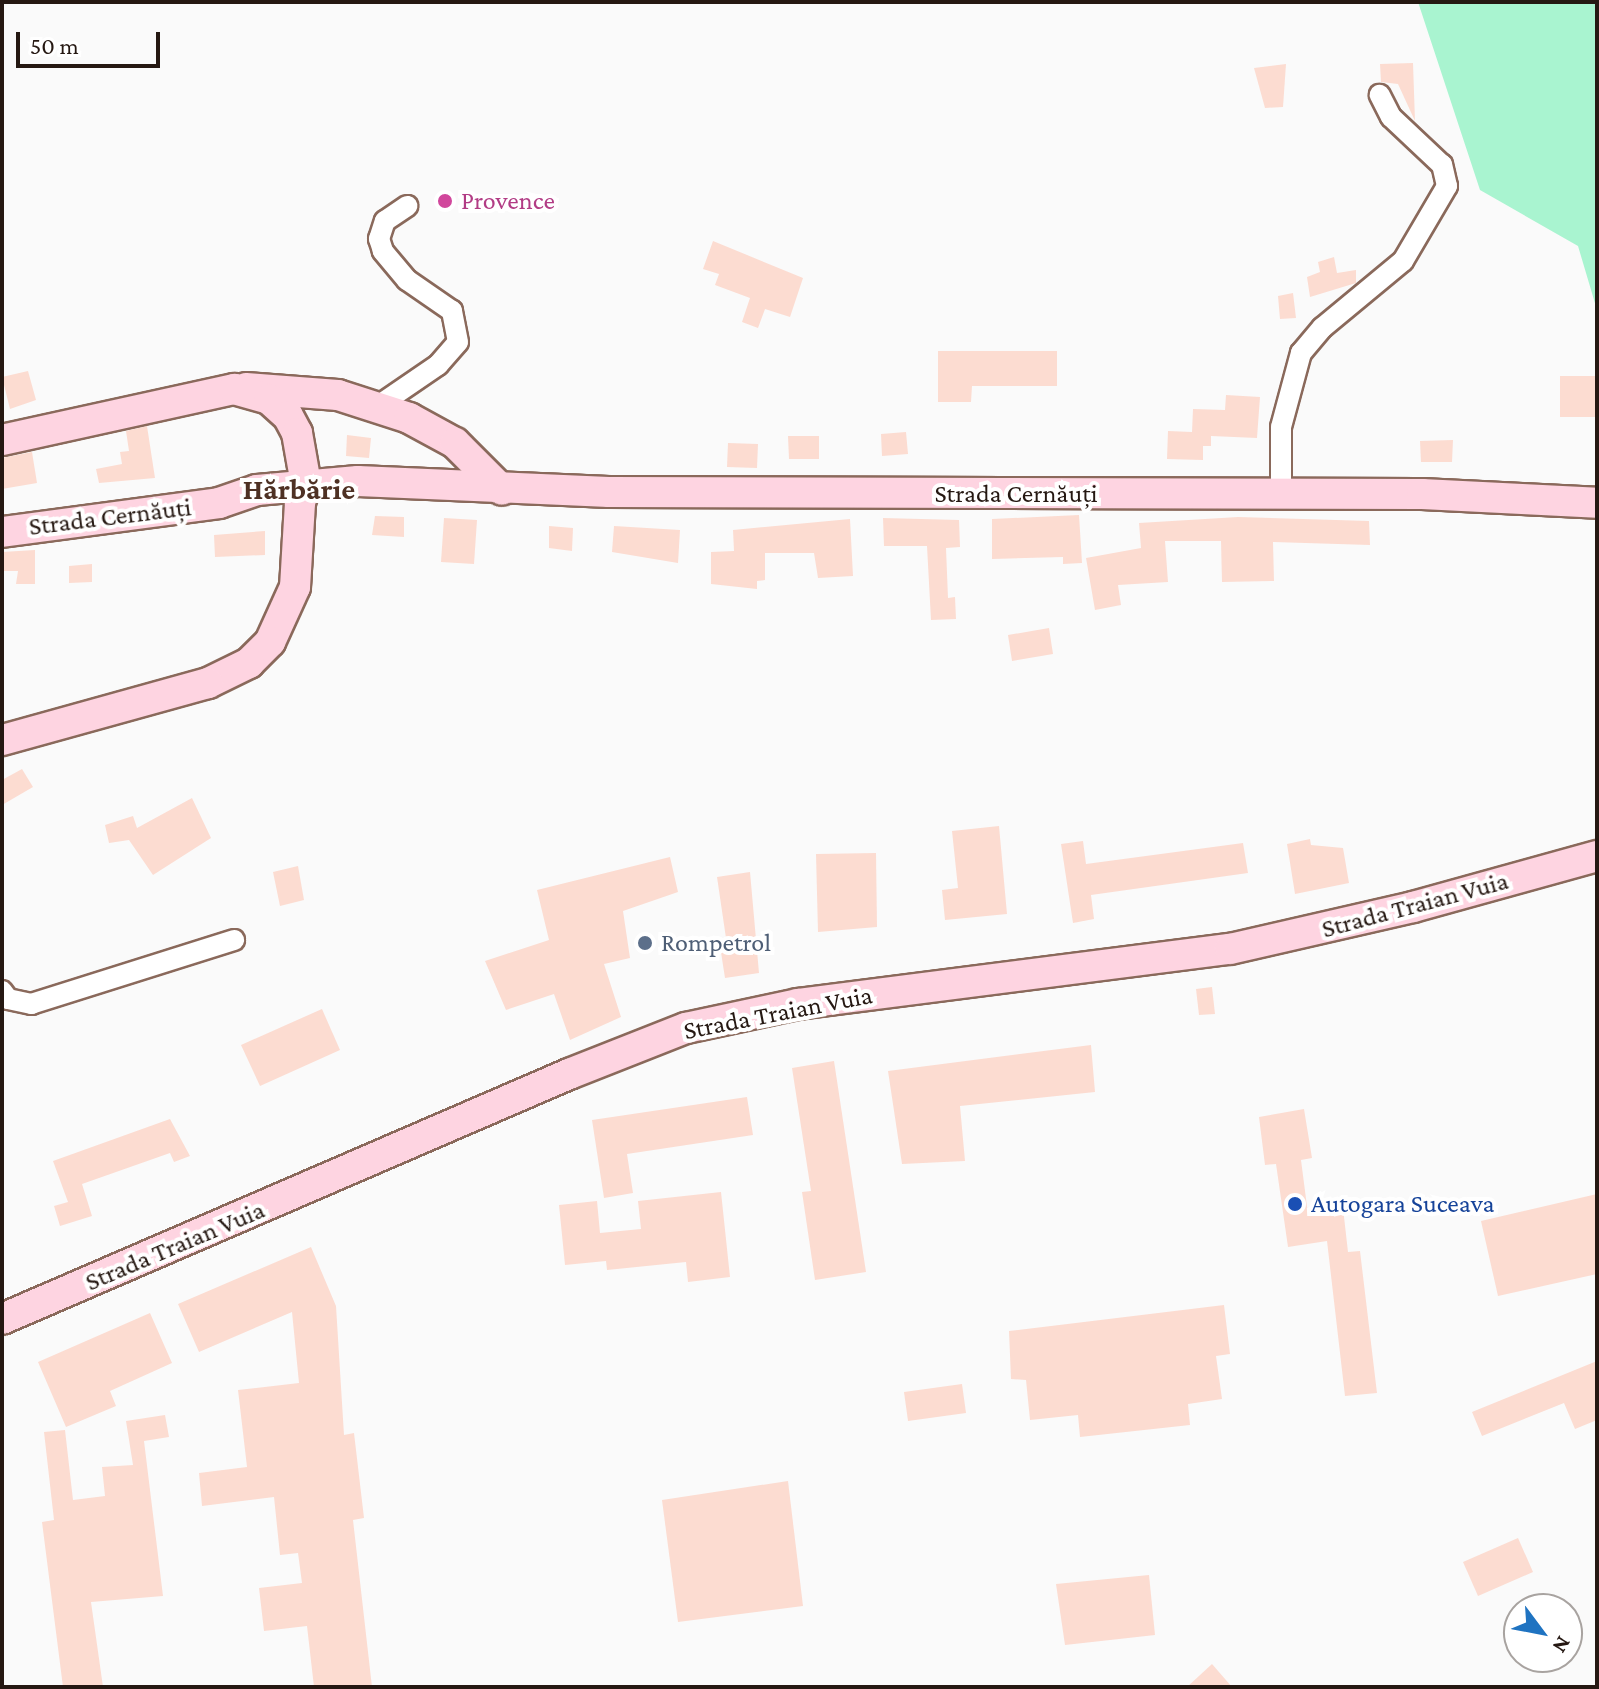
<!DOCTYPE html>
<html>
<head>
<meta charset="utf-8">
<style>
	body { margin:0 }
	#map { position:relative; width:1599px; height:1689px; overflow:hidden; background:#fafafa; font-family:"Crimson Pro",serif }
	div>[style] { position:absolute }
	.green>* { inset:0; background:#a9f4d0 }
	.building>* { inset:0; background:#fcdcd1 }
	.roads { filter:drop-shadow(2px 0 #8a695b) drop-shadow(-2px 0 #8a695b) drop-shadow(0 2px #8a695b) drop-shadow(0 -2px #8a695b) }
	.street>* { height:20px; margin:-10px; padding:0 10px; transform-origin:10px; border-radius:10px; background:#fff }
	.secondary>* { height:30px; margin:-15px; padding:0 15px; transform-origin:15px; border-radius:15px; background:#fed4e1 }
	.dots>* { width:22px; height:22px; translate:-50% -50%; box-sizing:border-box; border:4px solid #fff; border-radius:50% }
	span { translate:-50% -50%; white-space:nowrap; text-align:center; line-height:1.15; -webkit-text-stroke:8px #fff; paint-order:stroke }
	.hotel-label { font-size:26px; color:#b23c85 }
	.left { translate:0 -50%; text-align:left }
	.street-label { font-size:26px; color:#251812 }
	.service-label { font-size:26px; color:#4e5e75 }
	.transit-label { font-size:26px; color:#164399 }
	.quarter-label { font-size:30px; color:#4e3124; font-weight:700 }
	.frame { position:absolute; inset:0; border:4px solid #251812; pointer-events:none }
	.north { position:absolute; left:1503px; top:1593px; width:80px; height:80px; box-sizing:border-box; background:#fff; border:2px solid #a8a3a0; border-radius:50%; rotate:122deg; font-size:22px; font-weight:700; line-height:32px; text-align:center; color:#251812 }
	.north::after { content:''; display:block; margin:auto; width:28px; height:36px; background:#1f73c1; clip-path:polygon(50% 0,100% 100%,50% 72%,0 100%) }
	.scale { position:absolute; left:16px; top:32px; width:144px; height:36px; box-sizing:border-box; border:4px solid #251812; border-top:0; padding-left:10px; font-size:24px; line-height:28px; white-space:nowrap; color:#251812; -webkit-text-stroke:6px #fff; paint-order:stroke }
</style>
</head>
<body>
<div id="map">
	<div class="green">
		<i style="clip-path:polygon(1418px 2px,1597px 2px,1597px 310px,1578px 246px,1480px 190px)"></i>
	</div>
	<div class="building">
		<i style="clip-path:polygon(1413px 63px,1415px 121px,1398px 84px,1381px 82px,1380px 64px)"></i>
		<i style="clip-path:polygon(1286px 64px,1283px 107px,1265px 108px,1254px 68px)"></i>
		<i style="clip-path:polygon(713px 241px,803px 278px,790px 317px,765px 309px,758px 328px,742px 322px,750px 298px,715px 285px,719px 274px,703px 269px)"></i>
		<i style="clip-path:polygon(1334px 257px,1337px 273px,1356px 270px,1356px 283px,1310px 297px,1307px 277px,1320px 272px,1318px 262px)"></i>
		<i style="clip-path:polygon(1293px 293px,1296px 318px,1280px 319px,1278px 296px)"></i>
		<i style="clip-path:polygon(938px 351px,1057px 351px,1057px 386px,972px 386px,971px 402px,938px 402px)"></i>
		<i style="clip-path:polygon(28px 371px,36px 400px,10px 409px,2px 377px)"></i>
		<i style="clip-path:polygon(1560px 376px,1596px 376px,1596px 417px,1560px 417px)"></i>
		<i style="clip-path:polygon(1226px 395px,1260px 397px,1257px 438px,1211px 436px,1211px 446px,1203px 446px,1203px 460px,1167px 459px,1168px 431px,1192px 432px,1193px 409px,1225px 410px)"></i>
		<i style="clip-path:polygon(147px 426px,155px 478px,99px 483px,96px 469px,122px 464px,120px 452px,129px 451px,126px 431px)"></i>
		<i style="clip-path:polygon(906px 432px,908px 454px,882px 456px,881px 434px)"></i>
		<i style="clip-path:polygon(347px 435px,371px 438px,369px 458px,346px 456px)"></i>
		<i style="clip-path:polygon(788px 436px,819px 436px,819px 459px,789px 459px)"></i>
		<i style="clip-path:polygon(1453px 440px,1452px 462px,1421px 462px,1420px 441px)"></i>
		<i style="clip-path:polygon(728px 443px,758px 444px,757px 468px,727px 467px)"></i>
		<i style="clip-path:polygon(32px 452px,37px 483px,2px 489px,2px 458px)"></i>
		<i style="clip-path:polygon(1079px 515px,1082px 563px,1063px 564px,1063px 557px,992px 559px,992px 519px)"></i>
		<i style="clip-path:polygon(375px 516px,404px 517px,404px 537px,372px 535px)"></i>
		<i style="clip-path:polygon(1238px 517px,1369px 521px,1370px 545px,1273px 542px,1274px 581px,1222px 582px,1221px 541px,1165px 541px,1168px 582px,1118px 585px,1121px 605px,1095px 610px,1086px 558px,1141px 548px,1139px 523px)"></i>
		<i style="clip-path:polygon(444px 518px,477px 520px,474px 564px,441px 562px)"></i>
		<i style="clip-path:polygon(883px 518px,959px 520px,960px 547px,946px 548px,948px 598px,955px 597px,956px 619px,931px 620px,927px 546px,884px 546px)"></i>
		<i style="clip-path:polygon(850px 519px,853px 576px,818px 578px,814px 553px,765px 553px,765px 580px,757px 581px,757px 589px,711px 584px,711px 552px,734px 551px,733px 530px)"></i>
		<i style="clip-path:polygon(549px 526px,573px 528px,572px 551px,549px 548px)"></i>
		<i style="clip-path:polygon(614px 526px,680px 530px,678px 563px,612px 552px)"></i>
		<i style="clip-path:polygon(265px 531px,265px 555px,215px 557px,214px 535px)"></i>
		<i style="clip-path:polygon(35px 550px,35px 584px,16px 584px,18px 571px,2px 571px,2px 552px)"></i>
		<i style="clip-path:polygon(92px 564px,92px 582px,69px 583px,69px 566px)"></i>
		<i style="clip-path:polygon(1049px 628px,1053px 654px,1012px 661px,1008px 635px)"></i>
		<i style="clip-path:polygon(22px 769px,33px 787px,2px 805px,2px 780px)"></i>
		<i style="clip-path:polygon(192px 798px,211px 838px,153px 875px,129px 840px,109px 843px,105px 825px,133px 816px,137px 828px)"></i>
		<i style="clip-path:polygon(999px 826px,1007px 914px,945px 920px,942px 890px,958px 888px,952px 831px)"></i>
		<i style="clip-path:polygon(1310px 839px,1311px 845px,1343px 848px,1349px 883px,1295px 894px,1287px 844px)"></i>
		<i style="clip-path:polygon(1083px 841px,1086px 864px,1243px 843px,1248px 873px,1091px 895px,1094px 919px,1073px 923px,1061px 844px)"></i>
		<i style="clip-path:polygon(876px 853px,877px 927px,818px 932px,816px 854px)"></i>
		<i style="clip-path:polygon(670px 857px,678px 892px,623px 911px,630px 958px,604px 964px,621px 1017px,570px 1040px,554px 994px,506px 1010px,485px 961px,549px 940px,537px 890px)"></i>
		<i style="clip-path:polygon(298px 866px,304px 900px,280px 906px,273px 872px)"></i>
		<i style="clip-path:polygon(750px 872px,759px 973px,725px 978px,720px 946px,727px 945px,717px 877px)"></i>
		<i style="clip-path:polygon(1212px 987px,1215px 1014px,1199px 1015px,1196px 989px)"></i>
		<i style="clip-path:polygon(322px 1009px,340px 1050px,260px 1086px,241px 1045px)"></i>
		<i style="clip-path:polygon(1091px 1045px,1095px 1092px,960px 1106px,965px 1161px,902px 1164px,888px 1071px)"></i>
		<i style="clip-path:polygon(834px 1061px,866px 1272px,815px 1280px,802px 1192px,811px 1191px,792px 1068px)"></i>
		<i style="clip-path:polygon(747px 1097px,753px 1135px,627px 1154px,633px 1193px,604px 1198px,592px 1120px)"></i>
		<i style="clip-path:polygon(1304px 1109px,1312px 1158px,1301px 1160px,1308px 1214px,1343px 1208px,1348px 1252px,1360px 1251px,1377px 1393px,1345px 1396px,1327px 1241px,1288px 1247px,1276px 1164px,1265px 1165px,1259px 1117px)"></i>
		<i style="clip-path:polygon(170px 1119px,190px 1156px,174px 1162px,170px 1153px,82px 1184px,92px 1216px,60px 1226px,54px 1206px,68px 1202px,53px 1161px)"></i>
		<i style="clip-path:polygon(721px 1192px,730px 1277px,688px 1282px,686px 1262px,607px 1270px,606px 1261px,565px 1265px,559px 1205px,597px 1201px,600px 1233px,641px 1229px,638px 1201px)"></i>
		<i style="clip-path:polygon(1597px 1194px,1597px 1274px,1498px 1296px,1481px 1221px)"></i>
		<i style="clip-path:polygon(311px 1247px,336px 1306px,344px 1435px,354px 1433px,364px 1518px,353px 1520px,372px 1687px,314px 1687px,307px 1626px,264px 1631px,259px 1588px,302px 1583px,298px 1553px,280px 1555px,274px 1497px,202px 1506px,199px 1473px,247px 1467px,238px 1390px,299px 1383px,292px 1312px,199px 1352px,178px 1304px)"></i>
		<i style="clip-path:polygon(1224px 1305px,1230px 1354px,1216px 1356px,1222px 1399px,1188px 1404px,1190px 1425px,1080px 1437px,1078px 1415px,1030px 1420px,1026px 1380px,1011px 1379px,1009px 1331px)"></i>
		<i style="clip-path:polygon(150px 1313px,172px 1363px,110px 1391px,116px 1406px,66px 1427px,38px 1362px)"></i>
		<i style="clip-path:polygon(1597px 1361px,1597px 1420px,1575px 1429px,1564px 1403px,1482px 1436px,1472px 1412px)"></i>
		<i style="clip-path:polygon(962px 1384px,966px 1413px,908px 1421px,904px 1392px)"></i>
		<i style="clip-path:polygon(165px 1415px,169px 1437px,144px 1441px,163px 1596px,91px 1602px,103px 1687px,63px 1687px,42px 1522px,54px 1520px,44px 1432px,65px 1430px,73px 1500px,105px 1496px,102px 1467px,133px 1465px,126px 1421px)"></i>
		<i style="clip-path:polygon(788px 1481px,803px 1606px,678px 1622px,662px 1500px)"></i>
		<i style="clip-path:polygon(1518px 1538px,1533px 1572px,1478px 1596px,1463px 1562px)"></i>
		<i style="clip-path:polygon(1149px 1575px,1155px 1635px,1065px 1645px,1056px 1584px)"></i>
		<i style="clip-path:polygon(1212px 1664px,1232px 1687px,1187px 1687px)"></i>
	</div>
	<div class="roads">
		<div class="street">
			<i style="left:378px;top:406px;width:73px;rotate:-34.3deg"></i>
			<i style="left:438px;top:365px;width:30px;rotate:-49deg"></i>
			<i style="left:458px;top:342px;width:32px;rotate:-101deg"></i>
			<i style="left:452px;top:311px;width:55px;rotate:-145.4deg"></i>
			<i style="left:407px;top:280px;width:38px;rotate:-130deg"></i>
			<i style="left:383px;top:251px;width:13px;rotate:-108deg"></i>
			<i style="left:379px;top:239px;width:19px;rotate:-72deg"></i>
			<i style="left:385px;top:221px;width:27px;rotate:-34deg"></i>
			<i style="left:1281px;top:494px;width:67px;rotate:-90deg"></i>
			<i style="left:1281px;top:427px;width:77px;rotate:-74.9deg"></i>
			<i style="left:1301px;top:353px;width:33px;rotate:-50deg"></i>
			<i style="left:1322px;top:328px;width:105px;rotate:-39.6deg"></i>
			<i style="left:1403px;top:261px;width:87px;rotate:-59.6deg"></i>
			<i style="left:1447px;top:186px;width:22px;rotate:-103deg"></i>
			<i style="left:1442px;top:165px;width:70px;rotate:-136.7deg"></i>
			<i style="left:1391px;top:117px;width:25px;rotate:-117deg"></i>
			<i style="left:2px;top:991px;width:10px;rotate:53deg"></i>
			<i style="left:8px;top:999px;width:24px;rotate:12deg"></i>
			<i style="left:31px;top:1004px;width:213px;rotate:-17.5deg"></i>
		</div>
		<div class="secondary">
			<i style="left:246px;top:388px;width:92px;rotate:4.4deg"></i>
			<i style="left:338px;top:395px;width:75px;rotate:17.9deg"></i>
			<i style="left:409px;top:418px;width:52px;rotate:28.5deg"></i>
			<i style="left:455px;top:443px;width:66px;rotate:45deg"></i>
			<i style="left:2px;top:440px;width:238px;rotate:-12.4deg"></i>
			<i style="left:234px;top:389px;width:36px;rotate:16deg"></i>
			<i style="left:269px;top:399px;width:25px;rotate:42deg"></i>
			<i style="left:288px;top:416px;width:19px;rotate:62deg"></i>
			<i style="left:297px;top:433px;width:52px;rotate:80deg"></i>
			<i style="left:306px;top:484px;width:20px;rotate:108deg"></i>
			<i style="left:300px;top:503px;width:84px;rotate:93.4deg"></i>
			<i style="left:295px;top:587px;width:60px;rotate:114.4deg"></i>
			<i style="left:270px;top:642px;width:30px;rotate:135deg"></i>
			<i style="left:249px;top:663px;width:46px;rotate:154deg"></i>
			<i style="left:208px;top:683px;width:214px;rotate:164.5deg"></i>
			<i style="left:2px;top:532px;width:219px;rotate:-7.6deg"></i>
			<i style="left:219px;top:503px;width:40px;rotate:-18.9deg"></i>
			<i style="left:257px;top:490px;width:101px;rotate:-5.1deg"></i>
			<i style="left:358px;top:481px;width:251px;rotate:2.5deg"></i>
			<i style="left:609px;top:492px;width:813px;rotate:0.14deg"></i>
			<i style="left:1422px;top:494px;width:175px;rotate:2.9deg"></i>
			<i style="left:2px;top:1319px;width:618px;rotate:-23.37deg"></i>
			<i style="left:569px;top:1074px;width:126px;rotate:-21.5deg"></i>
			<i style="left:686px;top:1028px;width:115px;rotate:-12.1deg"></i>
			<i style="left:798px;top:1004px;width:435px;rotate:-7.3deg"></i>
			<i style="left:1230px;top:949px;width:188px;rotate:-12.9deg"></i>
			<i style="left:1413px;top:907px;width:191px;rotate:-15.5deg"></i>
		</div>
	</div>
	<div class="dots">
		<i style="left:445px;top:201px;background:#d1479c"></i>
		<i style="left:645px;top:943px;background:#5c6f8a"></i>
		<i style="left:1295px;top:1204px;background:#1a4fb4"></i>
	</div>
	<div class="hotel-label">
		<span class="left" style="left:461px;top:201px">Provence</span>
	</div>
	<div class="street-label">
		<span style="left:1016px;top:494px">Strada Cernăuți</span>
		<span style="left:110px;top:517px;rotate:-7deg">Strada Cernăuți</span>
		<span style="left:1415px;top:905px;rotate:-15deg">Strada Traian Vuia</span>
		<span style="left:778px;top:1013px;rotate:-11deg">Strada Traian Vuia</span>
		<span style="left:175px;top:1246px;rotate:-23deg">Strada Traian Vuia</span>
	</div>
	<div class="service-label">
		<span class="left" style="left:661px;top:943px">Rompetrol</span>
	</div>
	<div class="transit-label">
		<span class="left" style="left:1311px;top:1204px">Autogara Suceava</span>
	</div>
	<div class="quarter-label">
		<span style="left:299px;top:489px">Hărbărie</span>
	</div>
	<div class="frame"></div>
	<div class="north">N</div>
	<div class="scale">50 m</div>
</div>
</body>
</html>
